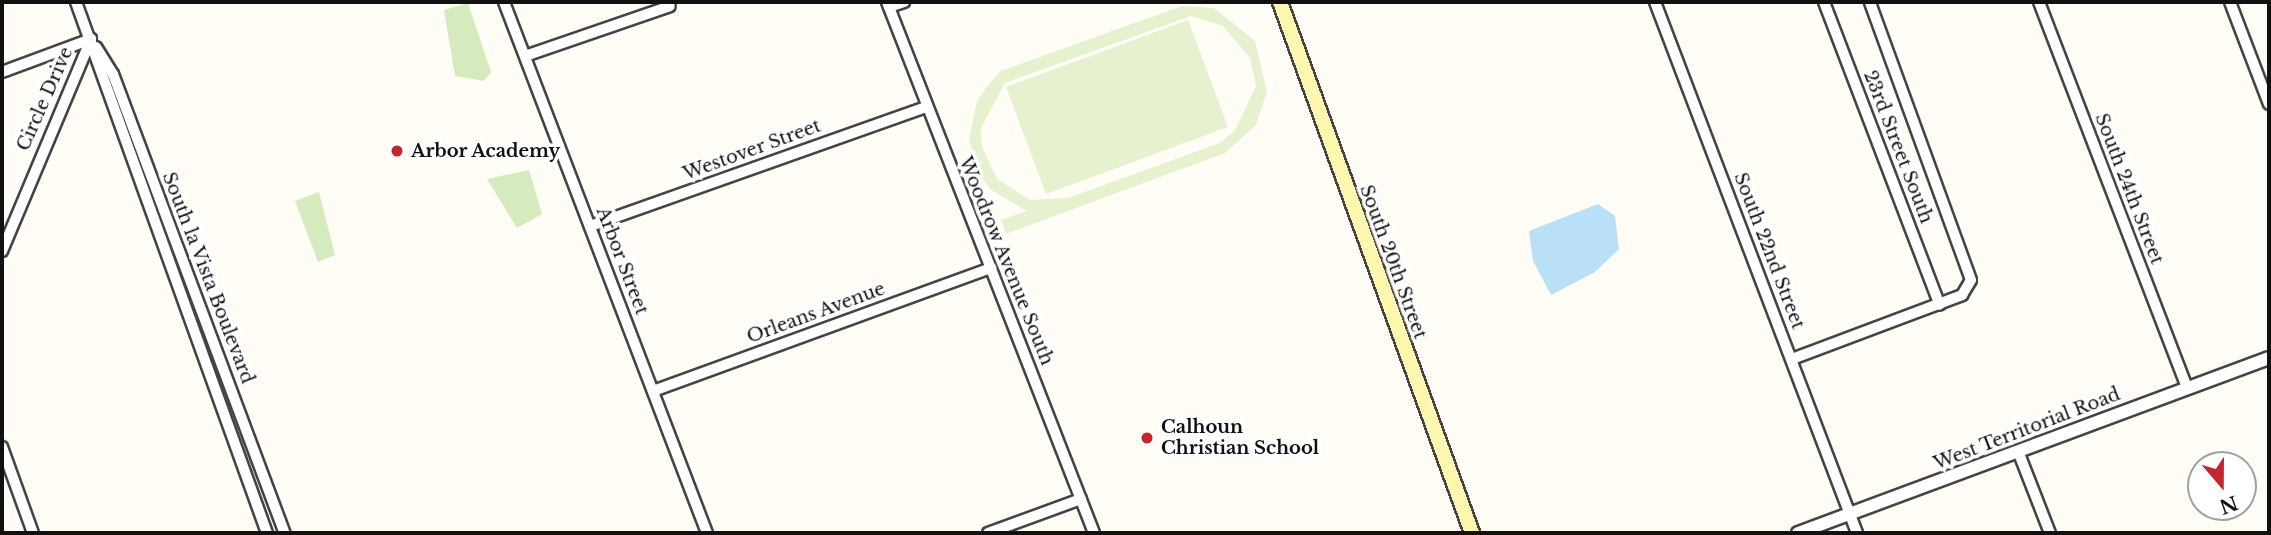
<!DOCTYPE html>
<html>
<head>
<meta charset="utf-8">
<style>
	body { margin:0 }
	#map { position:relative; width:2271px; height:535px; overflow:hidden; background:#fffdf5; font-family:"Libre Baskerville",serif }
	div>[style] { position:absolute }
	.green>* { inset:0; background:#d5ebbd }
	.pitch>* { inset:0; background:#e6f2cf }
	.water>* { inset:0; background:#b9e0f7 }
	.roads { filter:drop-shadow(2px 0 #444) drop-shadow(-2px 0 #444) drop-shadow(0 2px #444) drop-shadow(0 -2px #444) }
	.minor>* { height:10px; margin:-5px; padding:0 5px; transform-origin:5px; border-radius:5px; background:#fff }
	.tertiary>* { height:12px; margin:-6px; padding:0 6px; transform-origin:6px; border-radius:6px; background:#fff }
	.secondary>* { height:14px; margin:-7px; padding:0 7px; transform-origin:7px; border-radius:7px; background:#fff6b0 }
	.dots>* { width:19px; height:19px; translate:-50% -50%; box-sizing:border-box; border:4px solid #fff; border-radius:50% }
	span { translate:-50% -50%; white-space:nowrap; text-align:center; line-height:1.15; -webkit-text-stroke:7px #fff; paint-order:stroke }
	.street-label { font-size:18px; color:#111 }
	.poi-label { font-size:18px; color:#111; font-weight:700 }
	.left { translate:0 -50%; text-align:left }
	.frame { position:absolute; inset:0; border:4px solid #111; pointer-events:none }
	.north { position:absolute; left:2187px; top:451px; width:70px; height:70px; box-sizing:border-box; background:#fff; border:2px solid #a0a0a0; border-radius:50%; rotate:160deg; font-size:19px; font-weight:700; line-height:28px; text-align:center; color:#111 }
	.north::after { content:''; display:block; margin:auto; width:24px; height:32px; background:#c4262e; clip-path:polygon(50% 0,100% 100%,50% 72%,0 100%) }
</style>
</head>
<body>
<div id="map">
	<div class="green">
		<i style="clip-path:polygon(468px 3px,491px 72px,484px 81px,455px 76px,444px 10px)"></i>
		<i style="clip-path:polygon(529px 170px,542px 214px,517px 228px,487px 179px)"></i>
		<i style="clip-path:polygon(319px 192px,335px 255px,318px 262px,295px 201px)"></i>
	</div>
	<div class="pitch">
		<i style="clip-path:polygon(evenodd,1182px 6px,1214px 8px,1255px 41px,1267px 92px,1256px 125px,1225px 153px,1006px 234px,1001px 220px,1027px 211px,991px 190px,979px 174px,969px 139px,977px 101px,988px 85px,1001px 71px,1182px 6px,1191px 16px,1223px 26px,1250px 58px,1256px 86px,1235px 130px,1220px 143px,1068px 198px,1030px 200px,997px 179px,982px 147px,981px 128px,1005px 83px,1191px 16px)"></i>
		<i style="clip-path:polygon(1188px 20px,1228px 127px,1046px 194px,1006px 87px)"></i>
	</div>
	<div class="water">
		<i style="clip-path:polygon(1598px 204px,1615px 216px,1619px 249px,1595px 272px,1551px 295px,1533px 261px,1529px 231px)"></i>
	</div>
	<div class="roads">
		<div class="minor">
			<i style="left:76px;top:2px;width:564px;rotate:70.22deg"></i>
			<i style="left:504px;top:2px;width:568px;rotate:69.08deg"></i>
			<i style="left:887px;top:2px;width:570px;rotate:68.7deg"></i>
			<i style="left:1655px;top:2px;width:568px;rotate:69.17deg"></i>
			<i style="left:1824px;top:2px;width:324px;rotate:69.1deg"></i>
			<i style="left:2039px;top:2px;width:413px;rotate:69deg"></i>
			<i style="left:2230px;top:2px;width:109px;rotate:69.1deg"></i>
			<i style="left:889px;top:7px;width:16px;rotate:-18deg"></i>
			<i style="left:96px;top:47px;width:32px;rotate:58deg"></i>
			<i style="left:113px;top:74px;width:490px;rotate:69.5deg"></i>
			<i style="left:525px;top:56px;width:153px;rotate:-19deg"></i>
			<i style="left:2px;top:72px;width:95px;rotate:-20.3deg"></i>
			<i style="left:590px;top:226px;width:356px;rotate:-19.5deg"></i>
			<i style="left:2px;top:251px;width:230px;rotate:-67.2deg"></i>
			<i style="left:1792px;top:359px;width:182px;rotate:-20.6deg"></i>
			<i style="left:1962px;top:295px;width:17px;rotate:-59deg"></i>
			<i style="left:1971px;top:280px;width:296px;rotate:-110deg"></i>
			<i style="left:653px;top:391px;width:360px;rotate:-20deg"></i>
			<i style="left:2px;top:447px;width:91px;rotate:70.2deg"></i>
			<i style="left:2018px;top:451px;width:88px;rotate:68.7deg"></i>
			<i style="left:988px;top:533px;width:99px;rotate:-20.1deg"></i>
		</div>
		<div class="tertiary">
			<i style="left:1798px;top:533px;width:502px;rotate:-20.38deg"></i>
		</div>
		<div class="secondary">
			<i style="left:1280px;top:2px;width:565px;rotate:70.12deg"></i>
		</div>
	</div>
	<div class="dots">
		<i style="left:397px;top:151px;background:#c4262e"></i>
		<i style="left:1147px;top:438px;background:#c4262e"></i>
	</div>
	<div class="street-label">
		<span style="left:45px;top:99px;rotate:-66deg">Circle Drive</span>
		<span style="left:1898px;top:147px;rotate:69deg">23rd Street South</span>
		<span style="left:752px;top:150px;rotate:-20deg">Westover Street</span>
		<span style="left:2129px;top:189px;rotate:69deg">South 24th Street</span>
		<span style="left:1769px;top:251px;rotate:69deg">South 22nd Street</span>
		<span style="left:622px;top:261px;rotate:69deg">Arbor Street</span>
		<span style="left:1006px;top:261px;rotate:68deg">Woodrow Avenue South</span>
		<span style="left:1393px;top:262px;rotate:70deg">South 20th Street</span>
		<span style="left:208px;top:278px;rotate:69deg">South la Vista Boulevard</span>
		<span style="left:816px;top:313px;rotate:-20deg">Orleans Avenue</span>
		<span style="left:2027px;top:429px;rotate:-21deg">West Territorial Road</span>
	</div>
	<div class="poi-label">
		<span class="left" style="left:411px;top:151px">Arbor Academy</span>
		<span class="left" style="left:1161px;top:438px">Calhoun<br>Christian School</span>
	</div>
	<div class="frame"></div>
	<div class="north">N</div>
</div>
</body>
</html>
